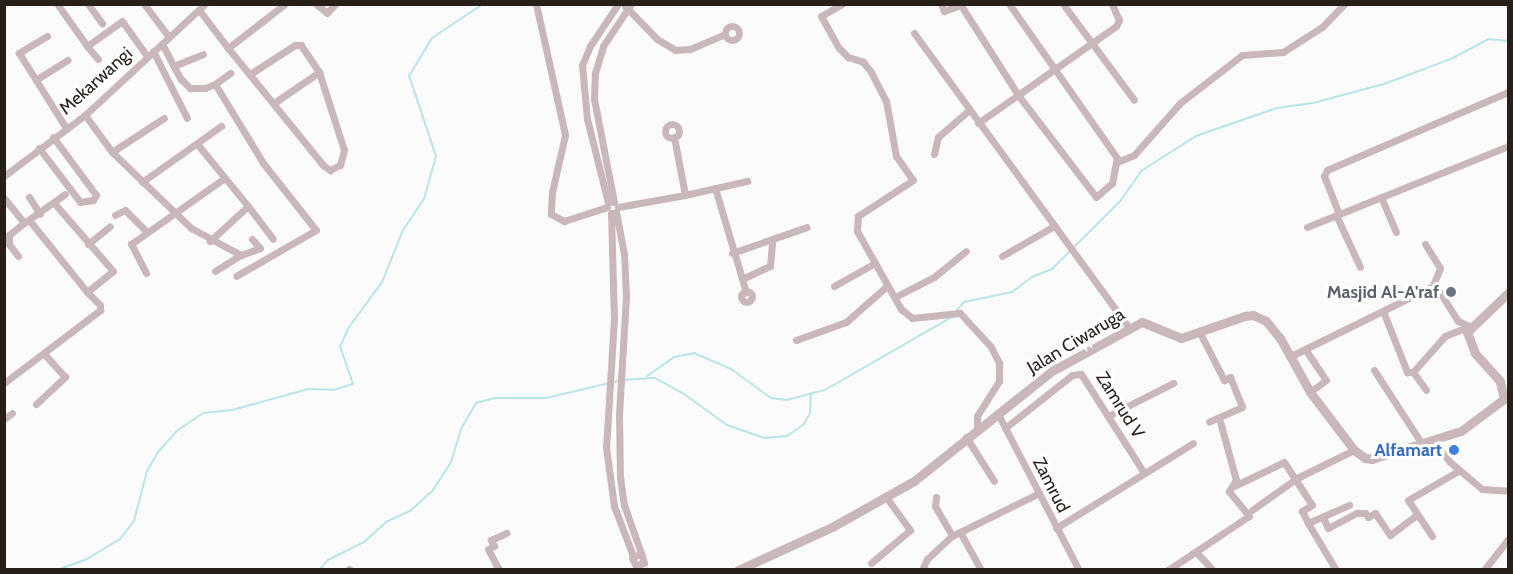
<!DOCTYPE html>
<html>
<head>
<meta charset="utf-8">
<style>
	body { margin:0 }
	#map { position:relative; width:1513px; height:574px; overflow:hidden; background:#fbfbfb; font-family:Cabin,sans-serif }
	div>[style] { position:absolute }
	.stream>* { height:2px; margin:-1px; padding:0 1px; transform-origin:1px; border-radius:1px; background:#b8e5e9 }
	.minor>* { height:7px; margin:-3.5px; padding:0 3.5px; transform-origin:3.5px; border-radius:3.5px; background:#c9b7ba }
	.minor>.ring { margin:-3.5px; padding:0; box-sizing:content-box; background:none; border:7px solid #c9b7ba; border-radius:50% }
	.tertiary>* { height:9px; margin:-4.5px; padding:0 4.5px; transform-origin:4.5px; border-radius:4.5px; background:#c9b7ba }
	.dots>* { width:16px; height:16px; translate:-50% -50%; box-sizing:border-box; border:3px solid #fff; border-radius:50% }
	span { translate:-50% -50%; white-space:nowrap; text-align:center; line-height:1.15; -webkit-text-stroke:6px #fff; paint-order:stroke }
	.street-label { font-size:18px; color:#281e1a }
	.worship-label { font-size:18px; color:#5b616d; font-weight:700 }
	.right { translate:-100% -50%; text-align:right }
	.shop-label { font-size:18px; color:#366cbe; font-weight:700 }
	.frame { position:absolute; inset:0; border:6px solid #281e1a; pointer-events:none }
</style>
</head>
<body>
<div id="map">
	<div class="stream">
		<i style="left:957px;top:310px;width:11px;rotate:-49deg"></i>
		<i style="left:964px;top:302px;width:49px;rotate:-11.8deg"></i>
		<i style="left:1012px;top:292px;width:25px;rotate:-37deg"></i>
		<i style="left:1032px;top:277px;width:22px;rotate:-22deg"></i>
		<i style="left:1052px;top:269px;width:98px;rotate:-45deg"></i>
		<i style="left:1121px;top:200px;width:35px;rotate:-55deg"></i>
		<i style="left:1141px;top:171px;width:65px;rotate:-32.5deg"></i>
		<i style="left:1196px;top:136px;width:86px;rotate:-19.1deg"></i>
		<i style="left:1277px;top:108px;width:36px;rotate:-8deg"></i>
		<i style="left:1313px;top:103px;width:77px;rotate:-15.1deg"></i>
		<i style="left:1387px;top:83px;width:71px;rotate:-20.7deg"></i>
		<i style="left:1453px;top:58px;width:40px;rotate:-28deg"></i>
		<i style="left:1488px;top:39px;width:20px;rotate:6deg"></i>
		<i style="left:647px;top:376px;width:33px;rotate:-35deg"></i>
		<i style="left:674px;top:357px;width:20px;rotate:-11deg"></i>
		<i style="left:694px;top:353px;width:40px;rotate:23.4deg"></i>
		<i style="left:731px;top:369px;width:49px;rotate:35.9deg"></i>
		<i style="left:771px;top:398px;width:16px;rotate:7deg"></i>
		<i style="left:787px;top:400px;width:39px;rotate:-15deg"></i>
		<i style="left:825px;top:390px;width:146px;rotate:-29.9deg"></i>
		<i style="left:623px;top:380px;width:32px;rotate:-4deg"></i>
		<i style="left:655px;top:378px;width:33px;rotate:29deg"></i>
		<i style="left:684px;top:394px;width:53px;rotate:35.8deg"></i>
		<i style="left:727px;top:425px;width:39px;rotate:19deg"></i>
		<i style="left:764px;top:438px;width:23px;rotate:-5deg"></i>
		<i style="left:787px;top:436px;width:21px;rotate:-35deg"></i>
		<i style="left:804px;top:424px;width:13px;rotate:-61deg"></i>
		<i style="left:810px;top:413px;width:19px;rotate:-87deg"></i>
		<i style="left:57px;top:570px;width:30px;rotate:-20deg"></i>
		<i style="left:85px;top:560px;width:41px;rotate:-31deg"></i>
		<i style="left:120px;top:539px;width:23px;rotate:-52deg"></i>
		<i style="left:134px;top:521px;width:52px;rotate:-75.4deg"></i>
		<i style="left:147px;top:471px;width:22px;rotate:-60deg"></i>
		<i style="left:158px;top:452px;width:30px;rotate:-48deg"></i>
		<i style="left:178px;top:430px;width:30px;rotate:-34deg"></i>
		<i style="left:203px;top:413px;width:29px;rotate:-6deg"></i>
		<i style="left:232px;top:410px;width:79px;rotate:-15.4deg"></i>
		<i style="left:308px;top:389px;width:25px;rotate:2deg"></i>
		<i style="left:333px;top:390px;width:21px;rotate:-17deg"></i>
		<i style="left:353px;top:384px;width:39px;rotate:-109deg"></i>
		<i style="left:340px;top:347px;width:22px;rotate:-66deg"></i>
		<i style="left:349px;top:327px;width:56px;rotate:-53.7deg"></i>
		<i style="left:382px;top:282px;width:56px;rotate:-68deg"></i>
		<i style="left:403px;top:230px;width:37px;rotate:-56deg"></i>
		<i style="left:424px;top:199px;width:45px;rotate:-74.4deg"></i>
		<i style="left:436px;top:156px;width:84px;rotate:-108.6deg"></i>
		<i style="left:409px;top:76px;width:44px;rotate:-58.8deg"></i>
		<i style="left:432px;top:38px;width:61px;rotate:-33.7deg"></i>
		<i style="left:319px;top:570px;width:13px;rotate:-48deg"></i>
		<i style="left:328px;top:560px;width:40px;rotate:-26.6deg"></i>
		<i style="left:364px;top:542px;width:30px;rotate:-42deg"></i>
		<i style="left:386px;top:522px;width:26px;rotate:-25deg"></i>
		<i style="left:410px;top:511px;width:31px;rotate:-42deg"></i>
		<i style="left:433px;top:490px;width:33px;rotate:-57deg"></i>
		<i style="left:451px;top:462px;width:34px;rotate:-73deg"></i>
		<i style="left:461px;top:429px;width:30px;rotate:-60deg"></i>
		<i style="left:476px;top:403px;width:20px;rotate:-15deg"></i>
		<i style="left:495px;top:398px;width:51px"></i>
		<i style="left:546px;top:398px;width:74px;rotate:-13.3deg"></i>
	</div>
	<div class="minor">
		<i style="left:88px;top:4px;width:24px;rotate:54deg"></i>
		<i style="left:144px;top:4px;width:41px;rotate:52.9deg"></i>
		<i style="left:316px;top:4px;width:14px;rotate:39deg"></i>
		<i style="left:327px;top:13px;width:12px;rotate:-48deg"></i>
		<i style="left:536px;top:4px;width:134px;rotate:77.5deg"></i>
		<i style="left:565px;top:135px;width:58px;rotate:102.8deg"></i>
		<i style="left:552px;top:192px;width:22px;rotate:93deg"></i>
		<i style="left:551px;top:214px;width:15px;rotate:28deg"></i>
		<i style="left:564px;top:221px;width:45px;rotate:-18deg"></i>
		<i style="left:842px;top:4px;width:24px;rotate:150deg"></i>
		<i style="left:821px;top:16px;width:37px;rotate:61deg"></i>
		<i style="left:839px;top:48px;width:13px;rotate:45deg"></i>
		<i style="left:848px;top:57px;width:16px;rotate:18deg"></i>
		<i style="left:863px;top:62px;width:13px;rotate:51deg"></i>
		<i style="left:871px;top:72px;width:33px;rotate:63deg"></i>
		<i style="left:886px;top:101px;width:56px;rotate:79.7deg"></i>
		<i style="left:896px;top:156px;width:29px;rotate:55deg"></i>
		<i style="left:913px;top:180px;width:66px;rotate:146.8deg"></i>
		<i style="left:858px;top:216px;width:15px;rotate:94deg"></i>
		<i style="left:857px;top:231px;width:90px;rotate:60.6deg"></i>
		<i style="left:901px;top:309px;width:14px;rotate:39deg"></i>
		<i style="left:912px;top:318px;width:48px;rotate:-5.9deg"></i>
		<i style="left:960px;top:313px;width:46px;rotate:47.6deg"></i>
		<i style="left:991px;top:347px;width:18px;rotate:63deg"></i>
		<i style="left:999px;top:363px;width:18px;rotate:90deg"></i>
		<i style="left:999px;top:381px;width:41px;rotate:122.2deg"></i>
		<i style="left:977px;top:416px;width:13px;rotate:90deg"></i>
		<i style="left:941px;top:4px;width:8px;rotate:67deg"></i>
		<i style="left:944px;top:11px;width:20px;rotate:-20deg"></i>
		<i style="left:1063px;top:4px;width:119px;rotate:53.5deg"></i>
		<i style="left:58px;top:5px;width:50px;rotate:54.7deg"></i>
		<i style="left:87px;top:46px;width:43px;rotate:-35.5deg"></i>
		<i style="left:122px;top:21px;width:43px;rotate:54.5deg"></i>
		<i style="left:625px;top:6px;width:46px;rotate:45.9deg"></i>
		<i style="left:657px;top:39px;width:21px;rotate:31deg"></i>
		<i style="left:675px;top:50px;width:15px;rotate:-4deg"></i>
		<i style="left:690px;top:49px;width:38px;rotate:-23deg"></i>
		<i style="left:962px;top:7px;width:104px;rotate:57.5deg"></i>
		<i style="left:1018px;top:95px;width:128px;rotate:52.6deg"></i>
		<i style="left:1096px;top:197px;width:21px;rotate:-41deg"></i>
		<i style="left:1112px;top:183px;width:25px;rotate:-79deg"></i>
		<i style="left:1117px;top:158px;width:188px;rotate:-125deg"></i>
		<i style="left:199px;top:10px;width:48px;rotate:52.7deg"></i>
		<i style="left:228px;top:48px;width:151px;rotate:50.9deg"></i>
		<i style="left:323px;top:165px;width:9px;rotate:36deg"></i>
		<i style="left:330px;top:170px;width:11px;rotate:-27deg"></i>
		<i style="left:340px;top:165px;width:16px;rotate:-75deg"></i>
		<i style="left:344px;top:150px;width:82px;rotate:-107.8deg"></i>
		<i style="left:319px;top:72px;width:32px;rotate:-124deg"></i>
		<i style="left:301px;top:45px;width:6px;rotate:180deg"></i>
		<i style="left:295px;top:45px;width:54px;rotate:147.2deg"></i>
		<i class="ring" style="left:725px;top:26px;width:7px;height:7px"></i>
		<i style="left:914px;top:33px;width:364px;rotate:53.9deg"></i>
		<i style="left:47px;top:36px;width:33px;rotate:149deg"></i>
		<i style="left:19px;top:53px;width:89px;rotate:57.9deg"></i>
		<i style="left:162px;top:44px;width:40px;rotate:62deg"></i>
		<i style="left:181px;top:79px;width:13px;rotate:45deg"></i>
		<i style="left:190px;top:88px;width:15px"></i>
		<i style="left:205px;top:88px;width:11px;rotate:-22deg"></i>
		<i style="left:215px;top:84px;width:92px;rotate:58.7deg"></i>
		<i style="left:263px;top:163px;width:85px;rotate:51.7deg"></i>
		<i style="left:316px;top:230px;width:92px;rotate:150.1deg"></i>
		<i style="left:87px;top:46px;width:17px;rotate:50deg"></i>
		<i style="left:228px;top:48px;width:72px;rotate:-37.7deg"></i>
		<i style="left:153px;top:51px;width:75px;rotate:63.1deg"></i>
		<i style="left:176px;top:65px;width:29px;rotate:-22deg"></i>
		<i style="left:37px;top:79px;width:36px;rotate:-32deg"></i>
		<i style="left:215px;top:84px;width:19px;rotate:-36deg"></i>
		<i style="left:274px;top:103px;width:55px;rotate:-34.6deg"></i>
		<i style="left:85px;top:115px;width:46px;rotate:53.9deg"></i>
		<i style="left:112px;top:152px;width:110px;rotate:43.9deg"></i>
		<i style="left:191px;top:228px;width:57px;rotate:28.4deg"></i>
		<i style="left:241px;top:255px;width:20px;rotate:-20deg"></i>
		<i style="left:260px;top:248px;width:12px;rotate:-132deg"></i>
		<i style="left:978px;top:123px;width:169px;rotate:-35.1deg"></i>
		<i style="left:1116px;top:26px;width:7px;rotate:-63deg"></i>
		<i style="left:1119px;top:20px;width:17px;rotate:-114deg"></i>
		<i class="ring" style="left:665px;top:124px;width:7px;height:7px"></i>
		<i style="left:198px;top:145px;width:79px;rotate:50.7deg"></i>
		<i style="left:248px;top:206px;width:52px;rotate:137.4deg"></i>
		<i style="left:39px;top:148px;width:68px;rotate:52.8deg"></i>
		<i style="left:80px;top:202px;width:13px;rotate:-9deg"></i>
		<i style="left:93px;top:200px;width:6px;rotate:-59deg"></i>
		<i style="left:96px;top:195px;width:72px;rotate:-126.6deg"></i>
		<i style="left:112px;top:152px;width:62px;rotate:-33.2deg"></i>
		<i style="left:934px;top:154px;width:17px;rotate:-77deg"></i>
		<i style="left:938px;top:137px;width:41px;rotate:-41.1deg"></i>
		<i style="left:1117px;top:162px;width:18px;rotate:-22deg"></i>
		<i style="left:1134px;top:155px;width:69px;rotate:-48.5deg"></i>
		<i style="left:1180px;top:103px;width:78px;rotate:-37.7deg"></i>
		<i style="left:1242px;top:55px;width:41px;rotate:-4.2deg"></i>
		<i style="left:1283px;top:52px;width:46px;rotate:-32.7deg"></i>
		<i style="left:1322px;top:27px;width:32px;rotate:-46deg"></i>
		<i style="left:4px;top:176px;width:101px;rotate:-37deg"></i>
		<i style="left:85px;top:115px;width:163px;rotate:-42.8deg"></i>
		<i style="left:142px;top:182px;width:97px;rotate:-35.3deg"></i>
		<i style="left:715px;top:188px;width:109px;rotate:73.4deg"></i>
		<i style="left:685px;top:195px;width:64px;rotate:-12.7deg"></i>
		<i style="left:29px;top:197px;width:20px;rotate:57deg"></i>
		<i style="left:1381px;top:197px;width:38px;rotate:67deg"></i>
		<i style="left:4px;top:198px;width:32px;rotate:51deg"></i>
		<i style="left:24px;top:223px;width:50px;rotate:-35.3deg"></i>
		<i style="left:614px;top:202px;width:105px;rotate:-101deg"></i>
		<i style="left:594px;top:99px;width:26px;rotate:-88deg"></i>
		<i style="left:595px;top:73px;width:28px;rotate:-73deg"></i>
		<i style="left:603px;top:46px;width:50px;rotate:-56.3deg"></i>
		<i style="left:608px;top:203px;width:87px;rotate:-104deg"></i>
		<i style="left:587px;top:119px;width:54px;rotate:-95.3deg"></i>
		<i style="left:582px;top:65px;width:21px;rotate:-67deg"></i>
		<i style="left:590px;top:46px;width:50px;rotate:-56.3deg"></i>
		<i style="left:248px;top:206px;width:41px;rotate:52.9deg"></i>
		<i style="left:618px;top:207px;width:68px;rotate:-10.2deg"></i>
		<i style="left:685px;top:195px;width:59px;rotate:-100.7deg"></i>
		<i style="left:616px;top:212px;width:43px;rotate:79.2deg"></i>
		<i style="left:624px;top:254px;width:42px;rotate:87.3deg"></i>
		<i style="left:626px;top:296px;width:119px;rotate:93.4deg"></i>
		<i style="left:619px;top:415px;width:62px;rotate:89.1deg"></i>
		<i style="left:620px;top:477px;width:28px;rotate:82deg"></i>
		<i style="left:624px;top:505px;width:51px;rotate:70.5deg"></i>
		<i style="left:611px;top:213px;width:105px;rotate:88.4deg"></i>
		<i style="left:614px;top:318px;width:129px;rotate:93.5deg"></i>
		<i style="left:606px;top:447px;width:60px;rotate:82.3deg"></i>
		<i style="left:614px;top:506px;width:53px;rotate:69.2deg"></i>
		<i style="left:1339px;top:214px;width:41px;rotate:-111.5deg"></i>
		<i style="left:1324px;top:176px;width:7px;rotate:-63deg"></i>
		<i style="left:1327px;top:170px;width:197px;rotate:-23.3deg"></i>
		<i style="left:115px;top:215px;width:11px;rotate:-27deg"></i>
		<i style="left:125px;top:210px;width:31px;rotate:45deg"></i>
		<i style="left:1336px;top:215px;width:57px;rotate:65.2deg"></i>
		<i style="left:29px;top:220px;width:92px;rotate:51.1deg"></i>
		<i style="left:87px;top:292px;width:33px;rotate:-39deg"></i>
		<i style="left:113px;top:271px;width:89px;rotate:-130.9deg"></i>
		<i style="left:1307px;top:227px;width:217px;rotate:-21.9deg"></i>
		<i style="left:88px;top:244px;width:28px;rotate:-39deg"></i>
		<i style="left:1425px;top:244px;width:28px;rotate:58deg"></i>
		<i style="left:1440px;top:268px;width:16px;rotate:112deg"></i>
		<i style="left:1434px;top:283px;width:45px;rotate:57.7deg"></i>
		<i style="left:1458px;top:321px;width:12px;rotate:24deg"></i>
		<i style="left:732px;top:253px;width:79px;rotate:-19.1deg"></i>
		<i style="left:18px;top:256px;width:15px;rotate:-127deg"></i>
		<i style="left:9px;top:244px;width:9px;rotate:-90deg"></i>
		<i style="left:9px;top:235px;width:19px;rotate:-39deg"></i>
		<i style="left:1002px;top:256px;width:60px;rotate:-30deg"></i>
		<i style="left:215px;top:271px;width:31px;rotate:-32deg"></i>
		<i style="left:146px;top:273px;width:33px;rotate:-117deg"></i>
		<i style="left:131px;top:244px;width:113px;rotate:-35.2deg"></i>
		<i style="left:742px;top:279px;width:31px;rotate:-25deg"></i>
		<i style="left:770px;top:266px;width:25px;rotate:-85deg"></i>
		<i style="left:834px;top:286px;width:47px;rotate:-29.3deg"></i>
		<i class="ring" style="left:741.5px;top:291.5px;width:4px;height:4px"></i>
		<i style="left:895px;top:297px;width:44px;rotate:-27.1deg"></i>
		<i style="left:934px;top:277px;width:41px;rotate:-39.1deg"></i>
		<i style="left:1383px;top:311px;width:66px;rotate:68.5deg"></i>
		<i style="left:1407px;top:372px;width:6px"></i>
		<i style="left:1413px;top:372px;width:48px;rotate:-48.4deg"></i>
		<i style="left:1445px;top:336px;width:24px;rotate:-22deg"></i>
		<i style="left:1201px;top:335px;width:51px;rotate:62.9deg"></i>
		<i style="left:1224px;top:380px;width:7px;rotate:-27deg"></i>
		<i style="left:1230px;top:377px;width:32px;rotate:68deg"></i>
		<i style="left:1242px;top:407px;width:36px;rotate:156deg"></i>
		<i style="left:796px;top:340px;width:53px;rotate:-19.8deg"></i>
		<i style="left:846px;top:322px;width:55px;rotate:-41.3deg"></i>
		<i style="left:1305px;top:349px;width:37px;rotate:56deg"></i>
		<i style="left:1326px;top:380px;width:20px;rotate:143deg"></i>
		<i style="left:1291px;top:356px;width:161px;rotate:-26.2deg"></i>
		<i style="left:1374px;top:370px;width:88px;rotate:57deg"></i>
		<i style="left:1413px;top:372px;width:22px;rotate:54deg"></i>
		<i style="left:4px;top:383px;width:121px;rotate:-37.2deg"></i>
		<i style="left:100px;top:310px;width:5px;rotate:-90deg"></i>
		<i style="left:100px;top:305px;width:18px;rotate:-135deg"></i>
		<i style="left:36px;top:404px;width:40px;rotate:-43deg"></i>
		<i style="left:65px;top:377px;width:31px;rotate:-132deg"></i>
		<i style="left:998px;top:414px;width:176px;rotate:62.6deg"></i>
		<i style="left:1110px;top:415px;width:71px;rotate:-26.9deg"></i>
		<i style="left:4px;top:419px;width:10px;rotate:-37deg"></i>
		<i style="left:1005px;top:428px;width:85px;rotate:-38.3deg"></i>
		<i style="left:1072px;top:375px;width:9px;rotate:-6deg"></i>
		<i style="left:1081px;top:374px;width:117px;rotate:57.5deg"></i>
		<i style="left:966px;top:437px;width:52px;rotate:57.5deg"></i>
		<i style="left:1433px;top:441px;width:27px;rotate:51deg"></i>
		<i style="left:1450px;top:462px;width:42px;rotate:40.2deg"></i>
		<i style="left:1482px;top:489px;width:26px;rotate:4deg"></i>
		<i style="left:1234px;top:486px;width:55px;rotate:-25.6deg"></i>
		<i style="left:1284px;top:462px;width:51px;rotate:56.9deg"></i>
		<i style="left:1312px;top:505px;width:12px;rotate:149deg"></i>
		<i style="left:1302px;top:511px;width:13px;rotate:63deg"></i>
		<i style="left:936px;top:497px;width:9px;rotate:96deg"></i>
		<i style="left:935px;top:506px;width:34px;rotate:60deg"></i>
		<i style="left:1252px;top:510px;width:55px;rotate:-35.4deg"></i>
		<i style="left:1297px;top:478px;width:64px;rotate:-26.2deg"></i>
		<i style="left:1323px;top:517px;width:12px;rotate:66deg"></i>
		<i style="left:1328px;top:528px;width:32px;rotate:-28deg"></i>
		<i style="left:1356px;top:513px;width:9px"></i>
		<i style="left:1365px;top:513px;width:5px;rotate:53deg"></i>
		<i style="left:1368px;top:517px;width:8px;rotate:-30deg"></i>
		<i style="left:1375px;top:513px;width:27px;rotate:56deg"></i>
		<i style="left:1390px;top:535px;width:31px;rotate:-37deg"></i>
		<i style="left:1056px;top:528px;width:161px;rotate:-31.8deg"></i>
		<i style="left:960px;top:532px;width:43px;rotate:61.1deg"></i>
		<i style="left:1432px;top:536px;width:43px;rotate:-123.7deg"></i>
		<i style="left:1408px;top:500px;width:58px;rotate:-30.1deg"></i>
		<i style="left:1197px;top:553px;width:23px;rotate:47deg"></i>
		<i style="left:871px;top:563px;width:51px;rotate:-40.2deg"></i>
		<i style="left:910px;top:530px;width:41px;rotate:-126deg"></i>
		<i style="left:636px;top:565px;width:8px;rotate:-14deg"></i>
		<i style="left:644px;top:563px;width:10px;rotate:-107deg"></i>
		<i style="left:641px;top:553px;width:10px;rotate:151deg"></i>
		<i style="left:632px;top:558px;width:13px;rotate:63deg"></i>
		<i style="left:349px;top:569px;width:1px;rotate:90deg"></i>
		<i style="left:495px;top:570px;width:4px;rotate:-34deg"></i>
		<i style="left:498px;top:568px;width:21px;rotate:-118deg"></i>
		<i style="left:488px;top:549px;width:7px;rotate:-27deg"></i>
		<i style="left:494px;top:546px;width:7px;rotate:-117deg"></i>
		<i style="left:491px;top:540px;width:17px;rotate:-25deg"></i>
		<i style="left:922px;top:570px;width:12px;rotate:-66deg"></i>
		<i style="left:927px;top:559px;width:34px;rotate:-43deg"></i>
		<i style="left:952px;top:536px;width:97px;rotate:-26.3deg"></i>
		<i style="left:1168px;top:570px;width:97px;rotate:-33.7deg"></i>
		<i style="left:1249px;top:516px;width:32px;rotate:-129deg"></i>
		<i style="left:1229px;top:491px;width:13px;rotate:-58deg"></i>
		<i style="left:1236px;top:480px;width:64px;rotate:-105.3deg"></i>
		<i style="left:1336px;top:570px;width:55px;rotate:-120.8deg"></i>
		<i style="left:1308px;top:523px;width:45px;rotate:-23.7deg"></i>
		<i style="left:1484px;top:570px;width:39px;rotate:-52deg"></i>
	</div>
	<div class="tertiary">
		<i style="left:738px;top:570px;width:103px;rotate:-24.6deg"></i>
		<i style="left:832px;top:527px;width:94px;rotate:-29.3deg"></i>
		<i style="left:914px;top:481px;width:176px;rotate:-38.6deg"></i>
		<i style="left:1052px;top:371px;width:102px;rotate:-28.6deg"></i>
		<i style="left:1142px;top:322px;width:42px;rotate:22.3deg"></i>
		<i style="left:1181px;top:338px;width:68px;rotate:-19deg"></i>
		<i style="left:1245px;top:316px;width:8px;rotate:-7deg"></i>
		<i style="left:1253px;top:315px;width:14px;rotate:25deg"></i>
		<i style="left:1266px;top:321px;width:22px;rotate:51deg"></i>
		<i style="left:1280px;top:338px;width:62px;rotate:60.9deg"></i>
		<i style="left:1310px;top:392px;width:73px;rotate:52.8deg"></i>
		<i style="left:1354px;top:450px;width:14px;rotate:36deg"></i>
		<i style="left:1365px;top:458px;width:7px;rotate:8deg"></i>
		<i style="left:1372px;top:459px;width:93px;rotate:-17.5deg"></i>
		<i style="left:1461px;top:431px;width:54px;rotate:-36.7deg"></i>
		<i style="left:1504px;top:399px;width:18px;rotate:-103deg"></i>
		<i style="left:1500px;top:381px;width:38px;rotate:-132deg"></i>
		<i style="left:1475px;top:353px;width:22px;rotate:-111deg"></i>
		<i style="left:1467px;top:332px;width:57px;rotate:-43.6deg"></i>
	</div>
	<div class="dots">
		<i style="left:1451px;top:292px;background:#6b7280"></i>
		<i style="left:1454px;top:450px;background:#3f7fe0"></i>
	</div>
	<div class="street-label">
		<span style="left:96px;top:81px;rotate:-42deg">Mekarwangi</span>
		<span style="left:1076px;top:341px;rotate:-31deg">Jalan Ciwaruga</span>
		<span style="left:1120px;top:405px;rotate:58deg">Zamrud V</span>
		<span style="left:1051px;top:485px;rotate:63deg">Zamrud</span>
	</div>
	<div class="worship-label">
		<span class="right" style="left:1439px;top:292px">Masjid Al-A'raf</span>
	</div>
	<div class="shop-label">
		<span class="right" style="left:1442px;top:450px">Alfamart</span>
	</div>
	<div class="frame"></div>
</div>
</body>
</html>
